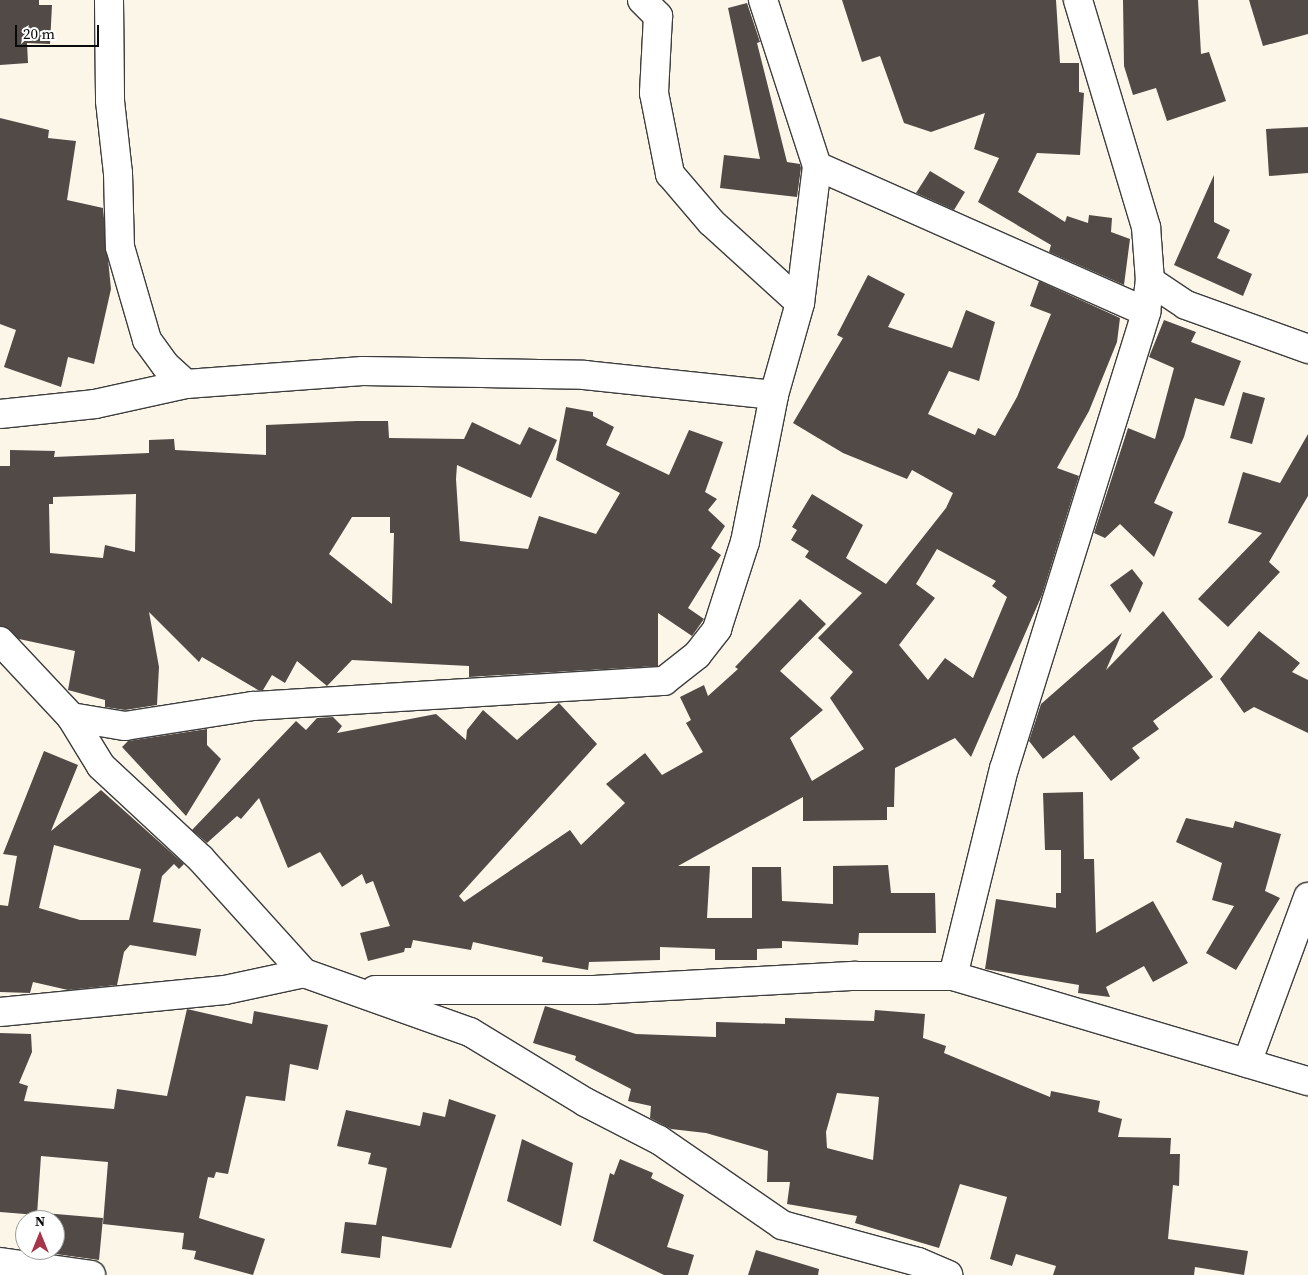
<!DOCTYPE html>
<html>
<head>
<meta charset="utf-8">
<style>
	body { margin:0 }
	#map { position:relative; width:1308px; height:1275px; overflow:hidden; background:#fcf6e9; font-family:"Source Serif 4",serif }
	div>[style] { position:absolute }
	.building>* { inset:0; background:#514a47 }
	.roads { filter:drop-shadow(1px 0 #3d3d3d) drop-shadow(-1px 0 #3d3d3d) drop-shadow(0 1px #3d3d3d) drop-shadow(0 -1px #3d3d3d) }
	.minor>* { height:28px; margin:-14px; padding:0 14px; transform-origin:14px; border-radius:14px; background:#fff }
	span { translate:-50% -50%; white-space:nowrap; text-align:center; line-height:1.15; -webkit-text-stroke:5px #fff; paint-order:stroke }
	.north { position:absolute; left:15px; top:1210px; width:50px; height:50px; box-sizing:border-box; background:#fff; border:1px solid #9d9d9d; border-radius:50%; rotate:0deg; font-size:14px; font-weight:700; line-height:20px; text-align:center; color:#0a0a0a }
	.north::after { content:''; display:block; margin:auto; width:18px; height:22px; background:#a73447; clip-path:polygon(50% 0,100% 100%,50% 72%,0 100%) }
	.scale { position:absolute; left:15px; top:25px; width:84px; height:22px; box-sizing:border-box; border:2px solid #0a0a0a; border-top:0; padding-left:6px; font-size:15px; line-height:18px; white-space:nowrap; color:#0a0a0a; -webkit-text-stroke:4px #fff; paint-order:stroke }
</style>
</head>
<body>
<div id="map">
	<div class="building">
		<i style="clip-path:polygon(0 0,39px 0,39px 5px,52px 5px,50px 44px,27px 43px,28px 63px,0 65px)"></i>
		<i style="clip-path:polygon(842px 0,1056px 0,1060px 63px,1079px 63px,1079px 92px,1084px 93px,1080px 155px,1037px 153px,1018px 192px,1065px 222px,1067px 216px,1088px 223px,1089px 215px,1112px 218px,1111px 232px,1130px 239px,1124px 285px,1049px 252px,1051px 245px,978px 202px,999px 158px,974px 149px,985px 113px,931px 132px,904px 123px,880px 56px,862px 62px)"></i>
		<i style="clip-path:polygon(1123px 0,1198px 0,1201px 54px,1209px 52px,1226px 101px,1167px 121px,1156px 88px,1133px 95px,1124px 66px)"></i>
		<i style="clip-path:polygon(1249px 0,1308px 0,1308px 34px,1263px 46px)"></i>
		<i style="clip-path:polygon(747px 3px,760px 42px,757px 43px,787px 162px,800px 164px,801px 168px,797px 197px,720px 188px,724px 155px,760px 159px,728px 8px)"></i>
		<i style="clip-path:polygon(0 118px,49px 130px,48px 138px,76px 141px,67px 200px,103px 208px,111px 289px,94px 364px,68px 357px,61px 387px,4px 367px,16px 330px,0 324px)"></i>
		<i style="clip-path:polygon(1308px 127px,1308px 173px,1269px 176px,1266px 129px)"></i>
		<i style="clip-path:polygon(930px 171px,965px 192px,954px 210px,916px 193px)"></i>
		<i style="clip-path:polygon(1214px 175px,1214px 222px,1230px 230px,1217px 258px,1252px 274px,1243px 296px,1174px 265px)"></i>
		<i style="clip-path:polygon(evenodd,868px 275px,905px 294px,888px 327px,952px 348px,966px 310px,995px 322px,979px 381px,949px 371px,928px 414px,975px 435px,978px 428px,995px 436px,1017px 397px,1051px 314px,1030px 306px,1039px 281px,1120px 318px,1117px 342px,1089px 411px,1057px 468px,1079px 476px,1042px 595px,971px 757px,955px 738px,895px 768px,894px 807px,887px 807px,887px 820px,803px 821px,803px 797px,678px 866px,710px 866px,707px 918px,752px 918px,752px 867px,781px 867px,782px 901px,833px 904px,833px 866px,888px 865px,891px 893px,935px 893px,936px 933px,859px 933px,858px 945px,782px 941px,782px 948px,757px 949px,757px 960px,715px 960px,715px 949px,660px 947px,660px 960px,589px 962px,588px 970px,542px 962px,543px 957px,473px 942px,471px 950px,413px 940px,411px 948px,405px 948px,404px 952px,368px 961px,360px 933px,390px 926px,373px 881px,366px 884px,362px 874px,342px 887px,320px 852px,288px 868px,259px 798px,241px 819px,237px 816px,207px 843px,192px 830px,296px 721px,306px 730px,317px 718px,333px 717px,342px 726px,337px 733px,436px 714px,466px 740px,467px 730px,483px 710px,517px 740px,559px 703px,597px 744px,459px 896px,464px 902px,570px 830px,581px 845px,625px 803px,606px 784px,645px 753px,662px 775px,703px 752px,686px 723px,691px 720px,680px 697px,704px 685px,708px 696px,738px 669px,735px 667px,800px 599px,826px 624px,780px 671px,823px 710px,790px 738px,812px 781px,864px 749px,830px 698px,853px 672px,818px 638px,862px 593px,805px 557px,809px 551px,791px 540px,797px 530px,792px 527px,812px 494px,863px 525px,846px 558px,886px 584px,946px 508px,953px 493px,912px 470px,907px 479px,843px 453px,793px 423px,843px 338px,837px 335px,868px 275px,937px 549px,996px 581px,992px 586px,1007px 597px,973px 678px,945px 658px,928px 680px,899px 645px,935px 598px,916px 584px,937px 549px)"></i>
		<i style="clip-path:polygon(1164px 320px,1196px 332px,1191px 342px,1241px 361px,1224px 406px,1195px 398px,1184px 437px,1154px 503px,1173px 512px,1154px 557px,1120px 524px,1105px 538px,1094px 533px,1128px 428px,1155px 439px,1174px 368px,1149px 357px)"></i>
		<i style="clip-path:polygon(1243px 392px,1265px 398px,1252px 444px,1230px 438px)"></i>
		<i style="clip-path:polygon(evenodd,566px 407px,593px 412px,593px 416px,614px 427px,606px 445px,669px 475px,689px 430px,723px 442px,705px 492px,717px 499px,708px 510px,725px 526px,711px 548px,721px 555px,688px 608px,704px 619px,692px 636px,658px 613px,658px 666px,469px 677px,469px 666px,352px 660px,327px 686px,297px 661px,285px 683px,272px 675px,263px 690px,258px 690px,202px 657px,199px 662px,149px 612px,159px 667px,157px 705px,125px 710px,105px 707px,105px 700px,68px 690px,75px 651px,19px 639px,0 626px,0 466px,10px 466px,10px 450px,55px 451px,54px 457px,149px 453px,149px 440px,174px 439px,175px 450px,266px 455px,266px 425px,357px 421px,388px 421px,389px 438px,464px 439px,472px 422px,520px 445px,529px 427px,557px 440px,531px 498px,457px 465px,456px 479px,460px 541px,528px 549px,539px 516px,596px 534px,620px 493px,556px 460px,566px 407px,136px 494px,135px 552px,105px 545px,103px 558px,50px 553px,49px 504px,53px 504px,53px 497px,136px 494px,566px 407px,352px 517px,390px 517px,390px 533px,394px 533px,392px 604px,329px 554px,352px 517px)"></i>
		<i style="clip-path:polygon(1308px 434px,1308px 496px,1269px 562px,1280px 572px,1228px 627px,1198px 599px,1262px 533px,1228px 523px,1243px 472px,1280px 483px)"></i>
		<i style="clip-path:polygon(1132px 569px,1143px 583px,1130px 613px,1110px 585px)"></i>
		<i style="clip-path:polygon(1163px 611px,1213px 677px,1153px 721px,1159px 729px,1132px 748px,1140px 758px,1111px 781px,1074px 735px,1043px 759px,1029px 741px,1041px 704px,1122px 633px,1106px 670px)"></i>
		<i style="clip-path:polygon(1259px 631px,1300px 663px,1292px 672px,1308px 680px,1308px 733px,1254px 707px,1244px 713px,1220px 679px)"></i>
		<i style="clip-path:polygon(207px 729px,207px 745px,221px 759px,186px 816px,122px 747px,128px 741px)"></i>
		<i style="clip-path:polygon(evenodd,44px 751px,78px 765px,51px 831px,101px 790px,184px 864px,179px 869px,174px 864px,162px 876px,153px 922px,201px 929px,196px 956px,130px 945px,124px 952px,117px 985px,68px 990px,33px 982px,30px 993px,0 992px,0 905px,8px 906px,17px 856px,3px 854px,44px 751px,54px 845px,141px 869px,129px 920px,80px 920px,39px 908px,54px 845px)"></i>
		<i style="clip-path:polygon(1083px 792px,1084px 859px,1094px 859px,1096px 933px,1153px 901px,1188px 963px,1153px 982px,1144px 966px,1106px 987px,1110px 997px,1078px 993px,1079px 985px,985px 969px,996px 899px,1056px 908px,1056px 893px,1061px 893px,1061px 850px,1045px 850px,1043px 793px)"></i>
		<i style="clip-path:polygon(1186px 818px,1233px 828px,1235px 821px,1281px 834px,1265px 891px,1280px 898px,1236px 970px,1206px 953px,1234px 906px,1212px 900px,1222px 863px,1176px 842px)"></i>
		<i style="clip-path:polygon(evenodd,545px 1006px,636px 1034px,716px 1037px,716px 1022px,785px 1024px,785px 1018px,874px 1021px,875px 1010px,925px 1014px,923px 1038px,946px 1046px,944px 1053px,1050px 1097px,1051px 1091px,1100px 1101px,1098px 1112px,1122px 1119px,1118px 1137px,1171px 1138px,1170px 1154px,1180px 1154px,1179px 1186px,1173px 1185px,1168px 1239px,1248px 1251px,1244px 1275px,1195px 1267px,1194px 1275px,1053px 1275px,1056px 1266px,1016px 1254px,1012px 1266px,990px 1259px,1007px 1197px,960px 1184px,939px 1248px,855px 1223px,857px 1216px,787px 1204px,790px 1182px,767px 1182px,768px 1151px,706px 1133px,671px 1129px,650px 1118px,651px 1106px,628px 1101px,631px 1089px,575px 1060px,576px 1056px,533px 1043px,545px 1006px,837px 1093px,879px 1097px,873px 1160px,827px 1148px,826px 1132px,837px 1093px)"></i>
		<i style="clip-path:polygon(187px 1009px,252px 1024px,254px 1011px,328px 1025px,318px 1070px,290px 1064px,285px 1101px,246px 1096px,228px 1174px,216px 1172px,214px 1178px,208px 1177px,199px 1218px,265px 1239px,253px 1275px,194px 1259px,196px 1251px,182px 1249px,184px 1233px,103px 1224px,108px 1162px,41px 1156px,37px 1215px,0 1212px,0 1033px,31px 1034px,32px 1052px,19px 1083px,28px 1086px,24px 1101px,114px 1109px,117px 1089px,167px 1096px)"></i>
		<i style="clip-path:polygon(449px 1099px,496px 1115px,451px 1248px,382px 1236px,380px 1258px,341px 1253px,345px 1222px,376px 1225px,387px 1168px,368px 1164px,371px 1153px,337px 1146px,346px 1110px,420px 1126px,423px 1112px,445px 1117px)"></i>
		<i style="clip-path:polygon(522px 1139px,573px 1163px,561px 1226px,507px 1201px)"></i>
		<i style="clip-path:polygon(620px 1159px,653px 1173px,651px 1178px,684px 1195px,667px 1247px,694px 1255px,688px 1275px,664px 1275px,593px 1241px,610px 1173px,614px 1175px)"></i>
		<i style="clip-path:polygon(44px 1213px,103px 1218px,99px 1260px,41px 1252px,55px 1250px,55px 1220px,44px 1220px)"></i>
		<i style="clip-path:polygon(756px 1250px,819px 1269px,818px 1275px,748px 1275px)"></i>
	</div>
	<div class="roads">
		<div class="minor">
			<i style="left:109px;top:0;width:101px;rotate:89.4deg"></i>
			<i style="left:110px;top:101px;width:72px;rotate:83.7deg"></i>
			<i style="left:118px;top:173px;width:74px;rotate:88.5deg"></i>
			<i style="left:120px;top:247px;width:97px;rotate:73.8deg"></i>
			<i style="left:147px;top:340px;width:32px;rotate:54deg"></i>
			<i style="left:166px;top:366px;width:27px;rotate:42deg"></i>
			<i style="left:642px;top:0;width:23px;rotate:45deg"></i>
			<i style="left:658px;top:16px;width:77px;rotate:93deg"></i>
			<i style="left:654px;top:93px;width:83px;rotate:78.8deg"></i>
			<i style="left:670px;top:174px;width:63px;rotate:49.5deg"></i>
			<i style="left:711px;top:222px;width:120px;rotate:42.3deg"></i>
			<i style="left:817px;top:166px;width:360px;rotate:23.9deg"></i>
			<i style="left:1150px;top:281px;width:43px;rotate:33.7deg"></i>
			<i style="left:1186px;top:305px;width:130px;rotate:19.8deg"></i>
			<i style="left:0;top:414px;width:96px;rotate:-6deg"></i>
			<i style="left:95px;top:404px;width:93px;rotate:-12.4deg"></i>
			<i style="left:186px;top:384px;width:177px;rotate:-4.2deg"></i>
			<i style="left:363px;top:371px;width:221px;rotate:1deg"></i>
			<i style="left:584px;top:375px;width:191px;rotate:6deg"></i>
			<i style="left:0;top:641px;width:104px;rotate:46.9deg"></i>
			<i style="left:71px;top:717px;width:57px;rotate:58.5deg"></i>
			<i style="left:101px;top:766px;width:137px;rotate:42.9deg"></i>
			<i style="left:201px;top:859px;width:154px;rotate:47.9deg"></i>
			<i style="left:71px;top:717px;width:55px;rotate:9.5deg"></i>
			<i style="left:125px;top:726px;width:130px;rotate:-8.9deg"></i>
			<i style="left:253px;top:706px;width:412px;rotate:-3.5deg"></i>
			<i style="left:664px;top:681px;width:42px;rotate:-38.2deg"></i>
			<i style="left:697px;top:655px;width:33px;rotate:-52deg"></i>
			<i style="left:717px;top:629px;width:91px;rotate:-72.2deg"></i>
			<i style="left:745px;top:542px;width:150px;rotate:-78.8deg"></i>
			<i style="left:774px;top:395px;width:96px;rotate:-74.2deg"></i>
			<i style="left:800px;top:303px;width:138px;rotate:-82.9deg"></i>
			<i style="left:817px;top:166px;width:175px;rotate:-108deg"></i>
			<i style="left:953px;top:976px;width:213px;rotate:-76.2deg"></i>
			<i style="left:1004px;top:769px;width:479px;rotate:-72.7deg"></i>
			<i style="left:1146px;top:312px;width:31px;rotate:-83deg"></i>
			<i style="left:1150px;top:281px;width:54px;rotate:-94.2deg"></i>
			<i style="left:1146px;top:227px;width:237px;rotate:-106.7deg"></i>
			<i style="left:375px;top:990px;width:219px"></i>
			<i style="left:594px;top:990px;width:262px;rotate:-3.1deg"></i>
			<i style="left:856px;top:976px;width:97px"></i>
			<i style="left:953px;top:976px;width:370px;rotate:16.5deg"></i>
			<i style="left:0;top:1012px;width:226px;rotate:-5.6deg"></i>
			<i style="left:225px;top:990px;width:81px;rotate:-12.1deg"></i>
			<i style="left:304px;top:973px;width:176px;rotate:19.6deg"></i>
			<i style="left:470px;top:1032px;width:135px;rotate:31.3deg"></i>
			<i style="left:585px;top:1102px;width:83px;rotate:27.2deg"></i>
			<i style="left:659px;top:1140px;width:150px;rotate:34.6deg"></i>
			<i style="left:782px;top:1225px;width:141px;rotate:15.2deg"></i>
			<i style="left:918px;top:1262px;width:33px;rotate:23deg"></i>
			<i style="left:1247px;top:1063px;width:177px;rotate:-69.8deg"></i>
			<i style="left:0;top:1262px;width:92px;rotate:8.1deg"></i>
		</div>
	</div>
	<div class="north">N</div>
	<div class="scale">20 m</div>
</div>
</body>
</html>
